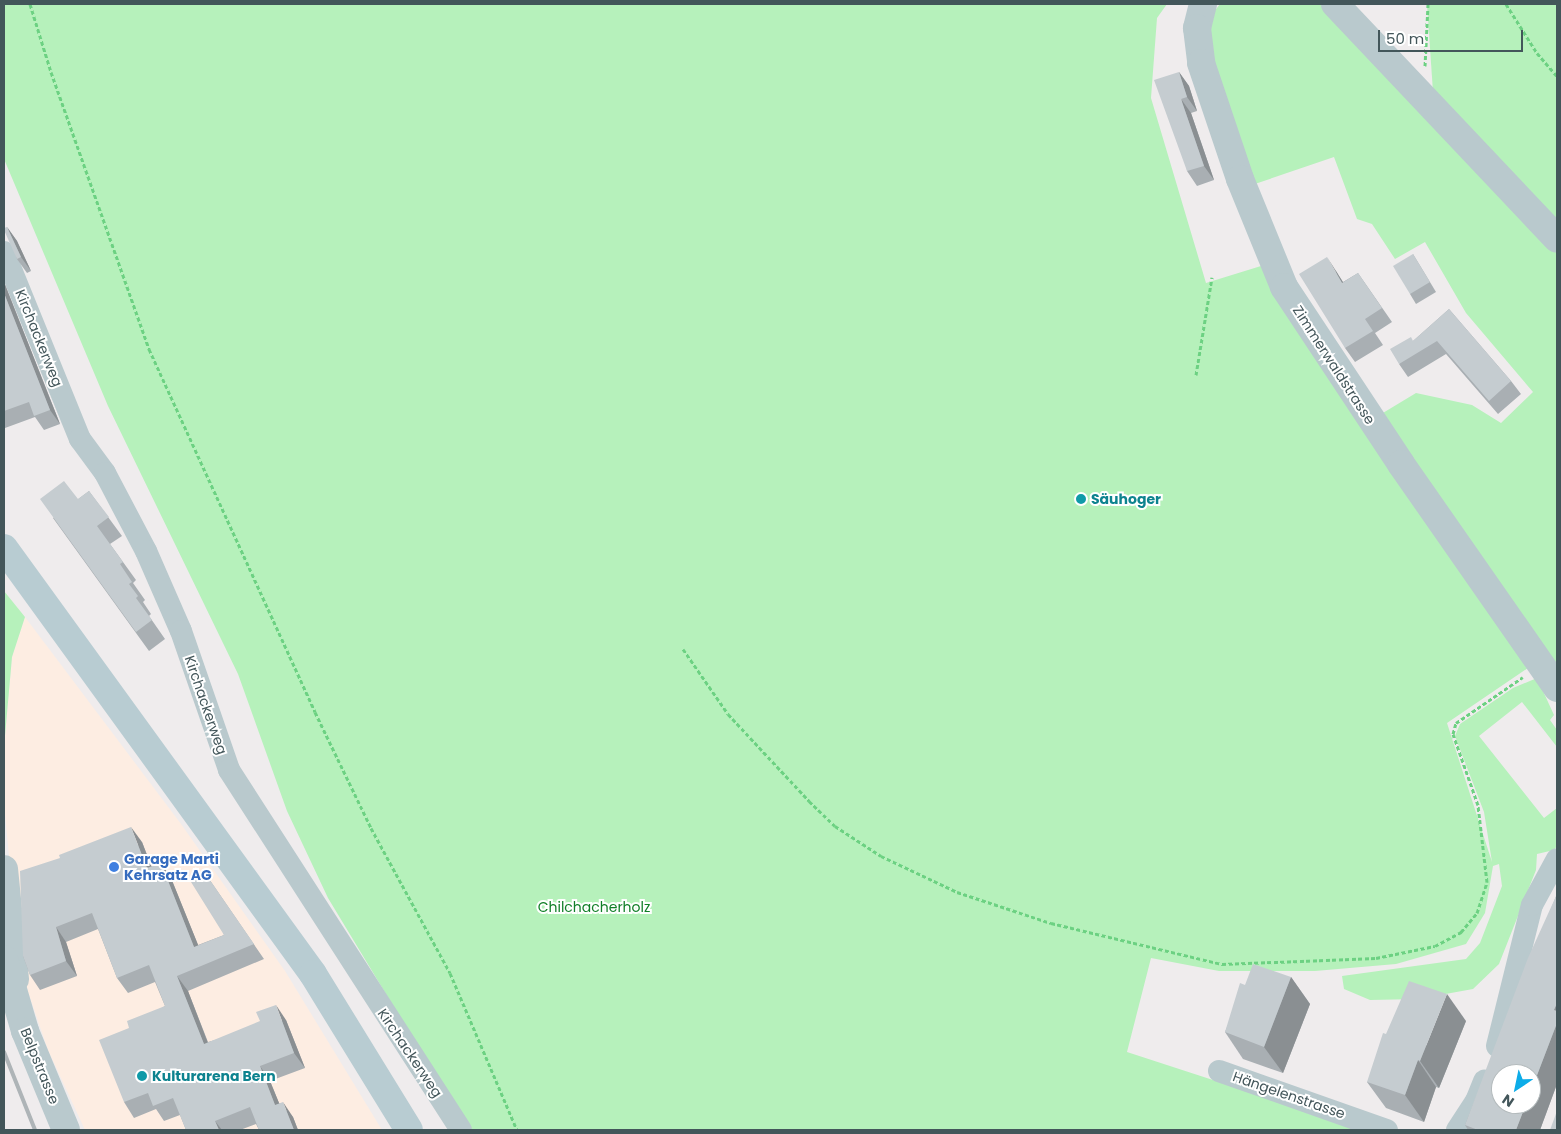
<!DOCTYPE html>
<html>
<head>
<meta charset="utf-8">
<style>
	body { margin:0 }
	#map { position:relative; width:1561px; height:1134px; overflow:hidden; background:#efeced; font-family:Poppins,sans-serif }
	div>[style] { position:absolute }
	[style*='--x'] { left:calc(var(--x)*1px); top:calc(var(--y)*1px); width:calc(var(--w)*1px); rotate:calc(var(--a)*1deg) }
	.commercial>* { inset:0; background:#fdede2 }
	.green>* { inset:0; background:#b6f1bb }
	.path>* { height:3px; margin-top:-1.5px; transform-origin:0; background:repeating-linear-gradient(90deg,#6cd182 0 4px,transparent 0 6.5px) }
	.minor>* { height:22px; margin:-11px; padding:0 11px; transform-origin:11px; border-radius:11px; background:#b9c9cd }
	.tertiary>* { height:28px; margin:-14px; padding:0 14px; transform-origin:14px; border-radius:14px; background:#b9c9cd }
	.secondary>* { height:28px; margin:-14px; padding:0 14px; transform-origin:14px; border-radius:14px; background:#b8ccd2 }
	.rail>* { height:4px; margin:-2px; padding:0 2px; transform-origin:2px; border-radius:2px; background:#aeb4b7 }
	.wall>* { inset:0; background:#a9afb3 }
	.shaded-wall>* { inset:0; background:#8a8f92 }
	.building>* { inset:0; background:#c5ccd0 }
	.dots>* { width:14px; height:14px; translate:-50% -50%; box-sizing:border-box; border:2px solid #fff; border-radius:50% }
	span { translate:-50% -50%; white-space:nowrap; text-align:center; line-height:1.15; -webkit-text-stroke:4px #fff; paint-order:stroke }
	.street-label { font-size:14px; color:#43565a }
	.culture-label { font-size:14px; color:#0d838f; font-weight:700 }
	.left { translate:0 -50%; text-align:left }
	.shop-label { font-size:14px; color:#366cbe; font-weight:700 }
	.park-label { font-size:14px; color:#107f27 }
	.frame { position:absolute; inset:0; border:5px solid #43565a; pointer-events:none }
	.north { position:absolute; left:1491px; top:1064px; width:50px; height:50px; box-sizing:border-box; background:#fff; border:1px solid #b4bbbd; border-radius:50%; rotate:214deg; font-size:14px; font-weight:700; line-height:20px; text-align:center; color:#43565a }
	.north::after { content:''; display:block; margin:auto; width:18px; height:22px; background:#0dace8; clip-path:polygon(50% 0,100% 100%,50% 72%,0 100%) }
	.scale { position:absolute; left:1378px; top:30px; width:145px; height:22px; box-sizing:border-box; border:2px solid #43565a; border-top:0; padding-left:6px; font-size:15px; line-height:18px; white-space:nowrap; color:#43565a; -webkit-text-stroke:4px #fff; paint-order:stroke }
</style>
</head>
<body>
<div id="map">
	<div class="commercial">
		<i style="clip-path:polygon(25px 617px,181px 824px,285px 971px,382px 1130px,85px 1130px,48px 1050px,28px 992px,16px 929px,4px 804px,4px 747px,12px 657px)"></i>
	</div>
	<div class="green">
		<i style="clip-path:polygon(4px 4px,1167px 4px,1157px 18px,1151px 98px,1206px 283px,1261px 266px,1363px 425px,1416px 393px,1472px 405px,1501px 423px,1533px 392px,1466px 313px,1425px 242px,1395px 259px,1372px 224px,1357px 219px,1334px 157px,1252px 185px,1214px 73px,1209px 38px,1213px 13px,1220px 4px,1320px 4px,1557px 252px,1557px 663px,1547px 655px,1447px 723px,1492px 862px,1484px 812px,1455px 736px,1460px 724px,1513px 688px,1537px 678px,1554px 715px,1550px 720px,1557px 730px,1557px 747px,1522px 702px,1479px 736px,1544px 818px,1557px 808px,1557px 846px,1554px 850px,1537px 854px,1536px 870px,1499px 964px,1473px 989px,1418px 999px,1370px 1000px,1344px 989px,1342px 976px,1466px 959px,1480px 943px,1502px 886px,1499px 864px,1493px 866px,1485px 913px,1466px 944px,1396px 964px,1315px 971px,1219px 971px,1151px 958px,1127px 1052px,1367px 1130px,468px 1130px,328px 898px,287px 811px,238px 674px,108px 406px,4px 159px)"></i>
		<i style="clip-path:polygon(1427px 4px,1557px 4px,1557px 226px,1433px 92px)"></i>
		<i style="clip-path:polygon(4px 591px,25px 617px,12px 657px,4px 747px)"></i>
	</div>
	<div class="path">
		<i style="--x:30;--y:4;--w:71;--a:72.8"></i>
		<i style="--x:51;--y:72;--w:294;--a:70.5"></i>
		<i style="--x:149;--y:349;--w:399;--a:65.4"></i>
		<i style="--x:315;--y:712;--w:129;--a:64.2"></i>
		<i style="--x:371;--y:828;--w:165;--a:61.4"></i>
		<i style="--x:450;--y:973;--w:171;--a:66.9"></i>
		<i style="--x:1506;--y:4;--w:58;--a:57.7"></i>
		<i style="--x:1537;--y:53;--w:30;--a:49"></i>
		<i style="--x:1425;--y:66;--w:62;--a:-87.2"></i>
		<i style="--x:1196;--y:375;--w:99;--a:-80.7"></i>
		<i style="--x:683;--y:649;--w:79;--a:55.3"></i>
		<i style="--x:728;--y:714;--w:119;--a:47"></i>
		<i style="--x:809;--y:801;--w:36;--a:44"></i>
		<i style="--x:835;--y:826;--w:55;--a:33.1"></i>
		<i style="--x:881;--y:856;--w:84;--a:25.3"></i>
		<i style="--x:957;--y:892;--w:99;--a:18.3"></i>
		<i style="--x:1051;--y:923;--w:176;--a:13.5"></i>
		<i style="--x:1222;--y:964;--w:154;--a:-2.2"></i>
		<i style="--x:1376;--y:958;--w:60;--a:-11.5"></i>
		<i style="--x:1435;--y:946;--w:30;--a:-28"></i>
		<i style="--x:1461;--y:932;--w:25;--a:-50"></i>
		<i style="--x:1477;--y:913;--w:33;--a:-72"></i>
		<i style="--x:1487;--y:882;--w:78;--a:-96.7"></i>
		<i style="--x:1478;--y:805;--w:75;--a:-109.4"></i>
		<i style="--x:1453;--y:734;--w:11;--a:-75"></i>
		<i style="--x:1456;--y:723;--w:81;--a:-34.5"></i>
	</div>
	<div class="minor">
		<i style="--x:4;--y:252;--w:202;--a:67.9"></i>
		<i style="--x:80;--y:439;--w:42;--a:53.7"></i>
		<i style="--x:105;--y:473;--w:88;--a:62.3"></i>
		<i style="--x:146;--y:551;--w:87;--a:66.4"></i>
		<i style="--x:181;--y:631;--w:147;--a:70.9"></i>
		<i style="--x:229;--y:770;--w:428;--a:57.2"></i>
		<i style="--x:1497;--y:1046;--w:145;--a:-76.1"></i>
		<i style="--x:1532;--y:905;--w:52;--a:-61.5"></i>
		<i style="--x:1219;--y:1071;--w:178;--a:19.4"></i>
		<i style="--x:1457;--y:1130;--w:35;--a:-57"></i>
		<i style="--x:1476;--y:1101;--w:22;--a:-68"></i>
	</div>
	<div class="tertiary">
		<i style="--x:1203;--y:4;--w:25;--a:104"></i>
		<i style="--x:1197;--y:28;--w:35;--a:83"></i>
		<i style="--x:1201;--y:63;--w:122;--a:71.4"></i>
		<i style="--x:1240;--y:179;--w:117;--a:67.8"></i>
		<i style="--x:1284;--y:287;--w:212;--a:56.5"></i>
		<i style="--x:1401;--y:464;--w:273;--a:55.1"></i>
		<i style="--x:1335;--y:4;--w:323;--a:46.6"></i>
		<i style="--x:4;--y:869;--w:111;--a:84.3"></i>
		<i style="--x:4;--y:959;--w:75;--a:73.7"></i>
		<i style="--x:25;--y:1031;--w:107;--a:67.5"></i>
	</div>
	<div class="secondary">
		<i style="--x:4;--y:548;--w:526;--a:54.04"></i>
		<i style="--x:313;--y:974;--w:183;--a:58.4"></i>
	</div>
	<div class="rail">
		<i style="--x:4;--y:1052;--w:84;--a:68.3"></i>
	</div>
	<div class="wall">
		<i style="clip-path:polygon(1179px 72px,1189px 86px,1197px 111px,1191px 113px,1214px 180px,1197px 186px,1187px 171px)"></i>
		<i style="clip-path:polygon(7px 227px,17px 241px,31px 271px,27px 273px,17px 259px)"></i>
		<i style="clip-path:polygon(1413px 254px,1436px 292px,1416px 304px,1410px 294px)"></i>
		<i style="clip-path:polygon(1336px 271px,1343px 282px,1358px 273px,1392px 322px,1375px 333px,1383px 345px,1355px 362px,1345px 348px)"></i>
		<i style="clip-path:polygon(4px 282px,60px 424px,44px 430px,35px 417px,5px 428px,4px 427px)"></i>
		<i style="clip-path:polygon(1449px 309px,1511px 381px,1521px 394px,1498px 414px,1446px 354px,1408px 377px,1399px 364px,1413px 341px)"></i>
		<i style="clip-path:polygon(89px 491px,122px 536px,110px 544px,136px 580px,133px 583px,145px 600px,143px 602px,151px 614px,149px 616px,165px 639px,149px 651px,53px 518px)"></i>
		<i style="clip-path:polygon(142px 842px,151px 866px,171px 878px,198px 945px,224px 935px,205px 873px,264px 959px,188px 991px,208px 1042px,286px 1020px,305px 1068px,270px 1081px,279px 1103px,293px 1117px,298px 1130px,259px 1130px,256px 1124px,240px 1130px,186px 1130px,180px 1115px,164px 1121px,156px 1109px,134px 1118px,124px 1102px,129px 1028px,165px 1006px,155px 982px,128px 993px,117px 978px,98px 929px,66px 942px,77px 976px,40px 990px,30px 975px,23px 956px)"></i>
		<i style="clip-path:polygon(1557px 894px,1557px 1084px,1540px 1130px,1468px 1130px,1465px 1125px)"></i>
		<i style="clip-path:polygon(1291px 977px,1310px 1004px,1283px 1073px,1243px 1059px,1225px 1032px,1245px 985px)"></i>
		<i style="clip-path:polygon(1466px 1021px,1439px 1088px,1436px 1087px,1424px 1122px,1386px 1108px,1367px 1082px)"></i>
	</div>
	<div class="shaded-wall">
		<i style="clip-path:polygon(1179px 72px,1189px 86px,1197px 111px,1187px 97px)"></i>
		<i style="clip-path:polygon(1181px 99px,1191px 113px,1214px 180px,1204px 166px)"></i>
		<i style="clip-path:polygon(7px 227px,17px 241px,31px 271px,21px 257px)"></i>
		<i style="clip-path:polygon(1327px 257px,1336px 271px,1352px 297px,1342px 283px)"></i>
		<i style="clip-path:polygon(4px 282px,60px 424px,50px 410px,4px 293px)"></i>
		<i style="clip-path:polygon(131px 827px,142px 842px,158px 883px,147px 868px)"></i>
		<i style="clip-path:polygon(161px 863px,171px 878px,205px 962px,194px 947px)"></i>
		<i style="clip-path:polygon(56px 927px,66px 942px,77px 976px,66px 961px)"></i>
		<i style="clip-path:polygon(177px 976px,188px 991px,214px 1059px,204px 1044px)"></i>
		<i style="clip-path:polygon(1291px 977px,1310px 1004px,1283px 1073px,1264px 1047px)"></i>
		<i style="clip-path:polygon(1447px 994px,1466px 1021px,1439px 1088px,1420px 1061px)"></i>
		<i style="clip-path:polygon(1557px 1003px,1557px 1014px,1554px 1010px)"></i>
		<i style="clip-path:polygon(276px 1005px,286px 1020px,305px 1068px,294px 1053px)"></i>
		<i style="clip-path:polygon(1557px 1023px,1557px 1084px,1540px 1130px,1516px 1130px,1526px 1104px,1531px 1104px,1531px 1091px)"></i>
		<i style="clip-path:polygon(1418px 1060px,1436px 1087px,1424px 1122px,1405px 1095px)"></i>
		<i style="clip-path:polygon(260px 1066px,270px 1081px,286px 1120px,275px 1105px)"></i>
		<i style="clip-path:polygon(283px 1102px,293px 1117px,298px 1130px,294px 1130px)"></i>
		<i style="clip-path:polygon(215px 1121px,222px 1130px,219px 1130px)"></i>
	</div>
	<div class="building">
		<i style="clip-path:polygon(1179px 72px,1187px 97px,1181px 99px,1204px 166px,1187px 171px,1154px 80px)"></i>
		<i style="clip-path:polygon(7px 227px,21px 257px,17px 259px,4px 230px,4px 228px)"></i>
		<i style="clip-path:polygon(1413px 254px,1430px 282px,1410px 294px,1393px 266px)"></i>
		<i style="clip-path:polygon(1327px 257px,1342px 283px,1358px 273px,1382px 308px,1365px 319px,1373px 331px,1345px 348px,1299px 274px)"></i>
		<i style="clip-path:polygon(4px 293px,50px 410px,34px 416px,29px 402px,4px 411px)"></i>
		<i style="clip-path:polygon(1449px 309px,1511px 381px,1489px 401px,1437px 341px,1399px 364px,1390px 349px,1411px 337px,1413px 341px)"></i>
		<i style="clip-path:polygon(64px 481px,78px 499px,89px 491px,109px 517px,97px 526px,123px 562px,120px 564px,132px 582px,129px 584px,138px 596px,136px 598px,152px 620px,136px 632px,40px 499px)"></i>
		<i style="clip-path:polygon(131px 827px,147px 868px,161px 863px,194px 947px,224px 935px,191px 882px,205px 873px,254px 944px,177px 976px,204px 1044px,260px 1021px,256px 1012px,276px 1005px,294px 1053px,260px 1066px,275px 1105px,283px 1102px,294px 1130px,259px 1130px,250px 1107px,215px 1121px,219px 1130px,186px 1130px,173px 1098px,153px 1106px,148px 1093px,124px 1102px,99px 1040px,129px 1028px,127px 1021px,165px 1006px,149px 965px,117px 978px,92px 913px,56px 927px,66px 961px,30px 975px,23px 956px,20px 871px,60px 858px,59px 855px)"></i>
		<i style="clip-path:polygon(1557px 894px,1557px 1003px,1554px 1010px,1557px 1011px,1557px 1023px,1531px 1091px,1531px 1074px,1501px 1074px,1501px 1104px,1526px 1104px,1516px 1130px,1478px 1130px,1465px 1125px,1528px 958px)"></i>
		<i style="clip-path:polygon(1253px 964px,1291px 977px,1264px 1047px,1225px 1032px,1240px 983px,1245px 985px)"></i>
		<i style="clip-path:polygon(1409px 981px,1447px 994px,1420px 1061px,1418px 1060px,1405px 1095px,1367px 1082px,1383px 1033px,1386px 1034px)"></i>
		<i style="clip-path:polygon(1557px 1111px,1557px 1130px,1550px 1130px)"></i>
	</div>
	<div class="dots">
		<i style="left:1081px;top:499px;background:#0f9aa8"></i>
		<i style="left:114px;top:867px;background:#3f7fe0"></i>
		<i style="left:142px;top:1076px;background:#0f9aa8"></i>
	</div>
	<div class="street-label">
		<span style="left:39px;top:338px;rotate:68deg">Kirchackerweg</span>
		<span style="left:1334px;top:365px;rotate:57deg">Zimmerwaldstrasse</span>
		<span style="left:206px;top:705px;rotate:71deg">Kirchackerweg</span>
		<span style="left:410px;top:1053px;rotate:56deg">Kirchackerweg</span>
		<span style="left:40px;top:1066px;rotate:68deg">Belpstrasse</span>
		<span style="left:1289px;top:1095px;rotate:19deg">Hängelenstrasse</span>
	</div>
	<div class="culture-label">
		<span class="left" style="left:1091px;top:499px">Säuhoger</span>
		<span class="left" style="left:152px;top:1076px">Kulturarena Bern</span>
	</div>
	<div class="shop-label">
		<span class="left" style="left:124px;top:867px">Garage Marti<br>Kehrsatz AG</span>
	</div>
	<div class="park-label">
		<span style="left:594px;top:907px">Chilchacherholz</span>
	</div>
	<div class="frame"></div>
	<div class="north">N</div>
	<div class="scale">50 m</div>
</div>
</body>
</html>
